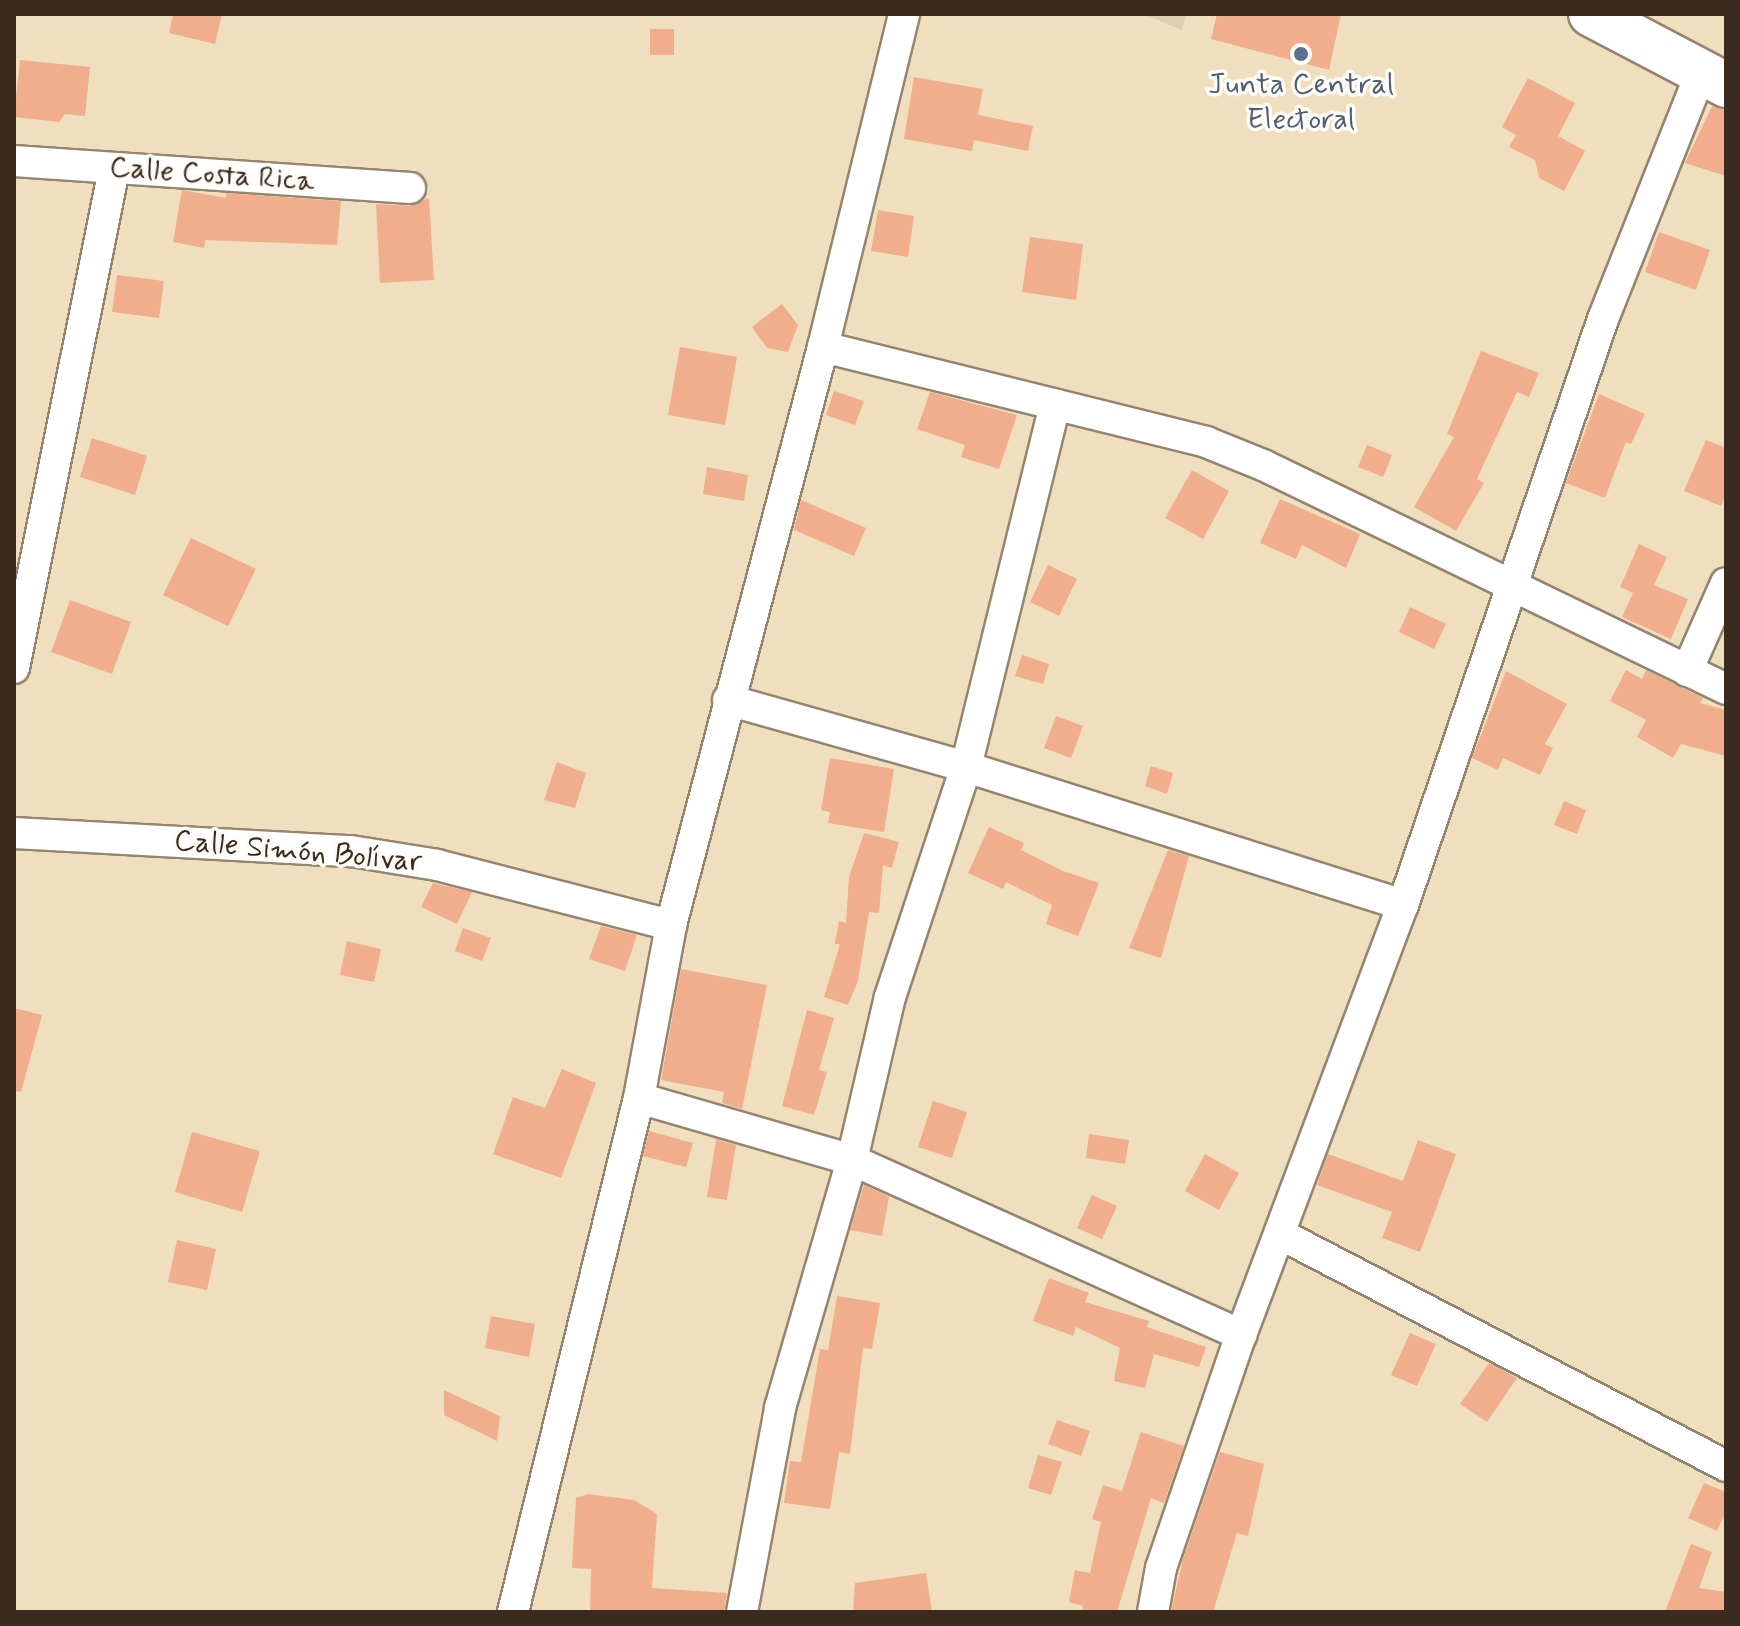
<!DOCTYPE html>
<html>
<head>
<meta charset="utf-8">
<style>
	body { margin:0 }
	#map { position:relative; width:1740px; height:1626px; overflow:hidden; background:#efdfbf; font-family:Mynerve,sans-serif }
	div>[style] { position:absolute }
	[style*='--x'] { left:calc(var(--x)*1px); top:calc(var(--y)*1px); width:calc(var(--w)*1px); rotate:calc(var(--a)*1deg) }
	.built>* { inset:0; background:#ddcfb1 }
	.building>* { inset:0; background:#f0ae8c }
	.roads { filter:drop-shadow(2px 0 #95846e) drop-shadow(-2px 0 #95846e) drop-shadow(0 2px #95846e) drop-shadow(0 -2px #95846e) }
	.street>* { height:30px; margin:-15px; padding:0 15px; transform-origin:15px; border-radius:15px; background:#fff }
	.primary>* { height:44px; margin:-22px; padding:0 22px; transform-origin:22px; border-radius:22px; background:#fff }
	.dots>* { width:22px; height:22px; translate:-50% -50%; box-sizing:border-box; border:4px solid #fdfcf7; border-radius:50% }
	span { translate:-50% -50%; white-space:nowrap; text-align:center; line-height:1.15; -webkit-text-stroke:7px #fdfcf7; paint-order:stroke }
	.service-label { font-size:30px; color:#4e5e75 }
	.street-label { font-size:30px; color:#3b2a1e }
	.frame { position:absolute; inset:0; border:16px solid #3b2a1e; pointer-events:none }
</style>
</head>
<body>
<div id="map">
	<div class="built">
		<i style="clip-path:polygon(1143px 14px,1186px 14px,1182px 30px)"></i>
	</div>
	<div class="building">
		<i style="clip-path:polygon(173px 14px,222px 14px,215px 44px,169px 33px)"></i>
		<i style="clip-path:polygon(1217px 14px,1341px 14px,1329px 70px,1211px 39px)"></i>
		<i style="clip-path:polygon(650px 29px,674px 29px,674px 55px,650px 55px)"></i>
		<i style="clip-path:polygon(20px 60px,90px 67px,85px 116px,65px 114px,59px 122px,14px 117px)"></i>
		<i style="clip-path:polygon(914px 77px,983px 89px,978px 115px,1033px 126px,1028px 151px,974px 140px,972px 151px,904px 139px)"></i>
		<i style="clip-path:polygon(1528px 78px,1575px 103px,1558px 136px,1585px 151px,1564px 191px,1539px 178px,1535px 160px,1509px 147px,1516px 135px,1502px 127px)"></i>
		<i style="clip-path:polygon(1712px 106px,1726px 110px,1726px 176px,1685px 163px)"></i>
		<i style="clip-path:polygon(182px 190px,226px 198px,226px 193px,341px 201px,337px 245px,205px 240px,204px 248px,173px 242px)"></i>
		<i style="clip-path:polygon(429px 198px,434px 280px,380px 283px,376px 204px,410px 206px)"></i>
		<i style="clip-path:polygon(878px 210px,914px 216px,908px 257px,871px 251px)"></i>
		<i style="clip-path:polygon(1659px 232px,1710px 250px,1696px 290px,1645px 272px)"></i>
		<i style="clip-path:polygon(1030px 237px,1083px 244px,1076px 300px,1022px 292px)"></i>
		<i style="clip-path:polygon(117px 275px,164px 281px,159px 318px,112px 312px)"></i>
		<i style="clip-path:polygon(782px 304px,798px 325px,788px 352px,767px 348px,752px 327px)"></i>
		<i style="clip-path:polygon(680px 347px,737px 357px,725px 425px,668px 415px)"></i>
		<i style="clip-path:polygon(1481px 351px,1539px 373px,1529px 397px,1517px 392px,1477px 479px,1484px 483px,1456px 531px,1414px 507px,1454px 437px,1447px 434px)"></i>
		<i style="clip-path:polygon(834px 391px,864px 401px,855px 425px,826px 415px)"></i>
		<i style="clip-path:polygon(930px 392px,1017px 415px,999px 469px,961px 457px,965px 445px,917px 429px)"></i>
		<i style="clip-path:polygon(1599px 394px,1645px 414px,1631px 444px,1626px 442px,1605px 498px,1566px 483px)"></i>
		<i style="clip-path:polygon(92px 438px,147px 456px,135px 495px,80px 477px)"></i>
		<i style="clip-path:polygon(1706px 440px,1726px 448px,1726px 493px,1721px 506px,1684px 491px)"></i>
		<i style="clip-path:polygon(1367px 445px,1392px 455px,1383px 477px,1358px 467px)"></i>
		<i style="clip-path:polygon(707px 467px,748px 475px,744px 501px,703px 494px)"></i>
		<i style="clip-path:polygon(1192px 470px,1229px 491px,1203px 539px,1165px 518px)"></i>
		<i style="clip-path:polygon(1280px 499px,1360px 534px,1346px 568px,1302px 545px,1296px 559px,1260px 543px)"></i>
		<i style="clip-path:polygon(801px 500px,866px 528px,854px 556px,794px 530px)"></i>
		<i style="clip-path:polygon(191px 538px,256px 569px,228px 626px,163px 595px)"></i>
		<i style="clip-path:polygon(1639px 544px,1667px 557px,1654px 585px,1688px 599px,1671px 639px,1622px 617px,1633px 593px,1620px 587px)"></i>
		<i style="clip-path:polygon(1048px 565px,1077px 579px,1059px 616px,1030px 602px)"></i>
		<i style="clip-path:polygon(70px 600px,131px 622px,112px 674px,51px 652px)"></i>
		<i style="clip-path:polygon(1410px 607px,1446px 624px,1434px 649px,1399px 632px)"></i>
		<i style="clip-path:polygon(1022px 655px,1049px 664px,1043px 684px,1015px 676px)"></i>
		<i style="clip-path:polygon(1626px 670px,1642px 679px,1646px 670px,1703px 698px,1700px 703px,1726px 710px,1726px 756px,1681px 744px,1673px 758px,1637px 737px,1646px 720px,1610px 701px)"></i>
		<i style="clip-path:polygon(1506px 671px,1567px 704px,1545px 744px,1553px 748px,1540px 775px,1503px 758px,1498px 770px,1472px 758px)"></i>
		<i style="clip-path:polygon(1056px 716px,1083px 726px,1071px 758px,1044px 748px)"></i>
		<i style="clip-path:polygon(830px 758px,894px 769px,884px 832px,828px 823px,830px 812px,821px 810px)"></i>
		<i style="clip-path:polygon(557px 762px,586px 773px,575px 808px,544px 800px)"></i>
		<i style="clip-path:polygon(1151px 766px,1173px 773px,1167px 794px,1145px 786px)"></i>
		<i style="clip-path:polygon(1564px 801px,1586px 810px,1577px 834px,1554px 825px)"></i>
		<i style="clip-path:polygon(989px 827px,1024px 843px,1021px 850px,1063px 871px,1099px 883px,1078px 936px,1046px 924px,1052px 905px,1006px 882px,1003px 889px,968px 873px)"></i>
		<i style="clip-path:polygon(864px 833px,899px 842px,892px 868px,883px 865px,879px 913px,869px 912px,858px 981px,848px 1005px,824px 997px,840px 944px,835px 944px,839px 921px,846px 923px,849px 877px)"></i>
		<i style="clip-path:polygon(1168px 850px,1189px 856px,1161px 958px,1129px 948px)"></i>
		<i style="clip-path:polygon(433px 883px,472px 892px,457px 924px,421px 907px)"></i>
		<i style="clip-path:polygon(601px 926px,637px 935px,625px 971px,589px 959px)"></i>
		<i style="clip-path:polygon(463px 928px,491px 938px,482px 961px,455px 951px)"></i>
		<i style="clip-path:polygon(347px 941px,381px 949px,374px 982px,340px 975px)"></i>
		<i style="clip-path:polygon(681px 969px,767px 985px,742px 1109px,722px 1103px,724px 1092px,661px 1080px)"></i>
		<i style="clip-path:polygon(14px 1008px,42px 1015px,21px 1092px,14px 1091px)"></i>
		<i style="clip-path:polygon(807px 1010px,834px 1018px,819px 1070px,827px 1072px,814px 1115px,782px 1106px)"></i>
		<i style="clip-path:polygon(562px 1069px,596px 1083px,561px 1178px,493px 1154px,513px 1097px,545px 1108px)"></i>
		<i style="clip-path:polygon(933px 1101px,967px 1112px,952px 1158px,918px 1147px)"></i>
		<i style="clip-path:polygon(649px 1131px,693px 1143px,686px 1167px,643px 1156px)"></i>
		<i style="clip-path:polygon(192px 1132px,260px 1151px,242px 1212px,175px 1192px)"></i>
		<i style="clip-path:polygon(1089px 1134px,1129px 1140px,1125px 1164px,1086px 1158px)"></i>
		<i style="clip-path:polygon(716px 1139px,736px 1145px,727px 1200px,707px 1197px)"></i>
		<i style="clip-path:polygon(1418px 1140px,1456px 1154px,1420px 1252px,1382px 1238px,1392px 1212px,1317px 1185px,1328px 1154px,1403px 1181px)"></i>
		<i style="clip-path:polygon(1205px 1154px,1239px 1173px,1219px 1210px,1185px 1191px)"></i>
		<i style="clip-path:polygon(864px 1185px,889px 1197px,882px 1236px,850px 1230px)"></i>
		<i style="clip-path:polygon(1092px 1195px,1117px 1206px,1102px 1239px,1077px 1228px)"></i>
		<i style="clip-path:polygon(177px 1240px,216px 1249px,207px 1290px,168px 1282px)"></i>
		<i style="clip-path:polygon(1049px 1278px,1089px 1293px,1085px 1302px,1149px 1321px,1147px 1327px,1206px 1347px,1199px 1367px,1154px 1354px,1145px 1388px,1114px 1381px,1120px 1348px,1076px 1327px,1073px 1336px,1033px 1321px)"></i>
		<i style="clip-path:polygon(837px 1296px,880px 1303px,872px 1349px,863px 1348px,850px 1454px,839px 1452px,830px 1509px,784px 1503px,790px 1461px,801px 1462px,820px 1349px,828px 1350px)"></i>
		<i style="clip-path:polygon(491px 1316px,535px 1324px,529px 1357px,485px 1348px)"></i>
		<i style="clip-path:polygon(1410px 1333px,1436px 1344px,1417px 1386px,1391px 1375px)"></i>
		<i style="clip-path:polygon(1489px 1363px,1517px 1378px,1487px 1422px,1460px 1404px)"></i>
		<i style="clip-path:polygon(444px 1390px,500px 1416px,497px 1441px,444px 1415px)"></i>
		<i style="clip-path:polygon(1057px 1420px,1090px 1431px,1081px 1456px,1048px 1444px)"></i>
		<i style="clip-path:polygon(1141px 1432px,1184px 1446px,1164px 1503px,1151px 1498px,1117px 1612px,1082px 1612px,1083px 1606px,1069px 1602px,1075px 1570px,1090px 1573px,1101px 1522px,1092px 1519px,1103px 1485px,1122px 1491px)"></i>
		<i style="clip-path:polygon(1220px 1452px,1264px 1464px,1248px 1536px,1237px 1533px,1213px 1612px,1171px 1612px,1183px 1559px)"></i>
		<i style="clip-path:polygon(1038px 1455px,1062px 1462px,1051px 1495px,1028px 1488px)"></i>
		<i style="clip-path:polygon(1704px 1483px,1726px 1492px,1726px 1511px,1717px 1531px,1688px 1518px)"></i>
		<i style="clip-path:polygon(588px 1494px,634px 1500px,657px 1514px,652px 1588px,727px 1593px,724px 1612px,590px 1612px,591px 1569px,572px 1568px,576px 1498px)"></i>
		<i style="clip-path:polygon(1691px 1544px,1712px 1552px,1699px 1588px,1726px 1592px,1726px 1612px,1665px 1612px)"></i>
		<i style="clip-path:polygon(926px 1573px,932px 1612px,853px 1612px,855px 1583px)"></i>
	</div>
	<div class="roads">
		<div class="street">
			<i style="--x:14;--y:161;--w:397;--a:3.9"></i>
			<i style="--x:823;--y:347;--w:395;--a:13.9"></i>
			<i style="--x:1206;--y:442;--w:61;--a:22"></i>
			<i style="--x:1263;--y:465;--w:514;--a:25.82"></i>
			<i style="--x:14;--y:668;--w:509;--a:-78.67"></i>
			<i style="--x:1687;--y:671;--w:96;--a:-66.1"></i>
			<i style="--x:728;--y:700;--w:247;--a:15.7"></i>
			<i style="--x:966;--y:767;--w:458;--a:17.5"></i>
			<i style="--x:14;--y:833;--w:337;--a:3.1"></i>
			<i style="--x:351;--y:851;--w:87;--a:9.2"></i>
			<i style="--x:437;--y:865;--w:242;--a:14.4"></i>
			<i style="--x:639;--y:1098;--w:222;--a:16.2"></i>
			<i style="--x:852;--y:1160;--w:427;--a:24.2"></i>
			<i style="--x:1280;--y:1234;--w:503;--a:27.48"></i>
			<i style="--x:513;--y:1612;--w:529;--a:-76.23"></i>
			<i style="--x:639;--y:1098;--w:176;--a:-79.5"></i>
			<i style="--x:671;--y:925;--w:598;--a:-75.27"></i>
			<i style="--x:823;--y:347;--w:343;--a:-76.3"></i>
			<i style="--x:742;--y:1612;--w:208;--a:-79.4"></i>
			<i style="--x:780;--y:1408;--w:258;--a:-73.8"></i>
			<i style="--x:852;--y:1160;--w:167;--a:-76.9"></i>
			<i style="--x:890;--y:997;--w:242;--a:-71.7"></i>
			<i style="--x:966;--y:767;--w:373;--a:-76.2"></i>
			<i style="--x:1153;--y:1612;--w:45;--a:-79.7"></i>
			<i style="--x:1161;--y:1568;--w:246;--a:-71.1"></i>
			<i style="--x:1241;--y:1335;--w:460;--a:-69.4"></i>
			<i style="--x:1403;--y:905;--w:619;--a:-71.16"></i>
			<i style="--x:1603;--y:319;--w:265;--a:-68.3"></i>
		</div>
		<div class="primary">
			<i style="--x:1591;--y:14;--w:153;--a:27.7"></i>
		</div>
	</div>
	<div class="dots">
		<i style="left:1301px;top:54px;background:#5c6f8a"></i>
	</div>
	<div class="service-label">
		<span style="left:1301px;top:102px">Junta Central<br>Electoral</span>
	</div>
	<div class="street-label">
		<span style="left:212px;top:175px;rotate:4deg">Calle Costa Rica</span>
		<span style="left:298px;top:852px;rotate:5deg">Calle Simón Bolívar</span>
	</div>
	<div class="frame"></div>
</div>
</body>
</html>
